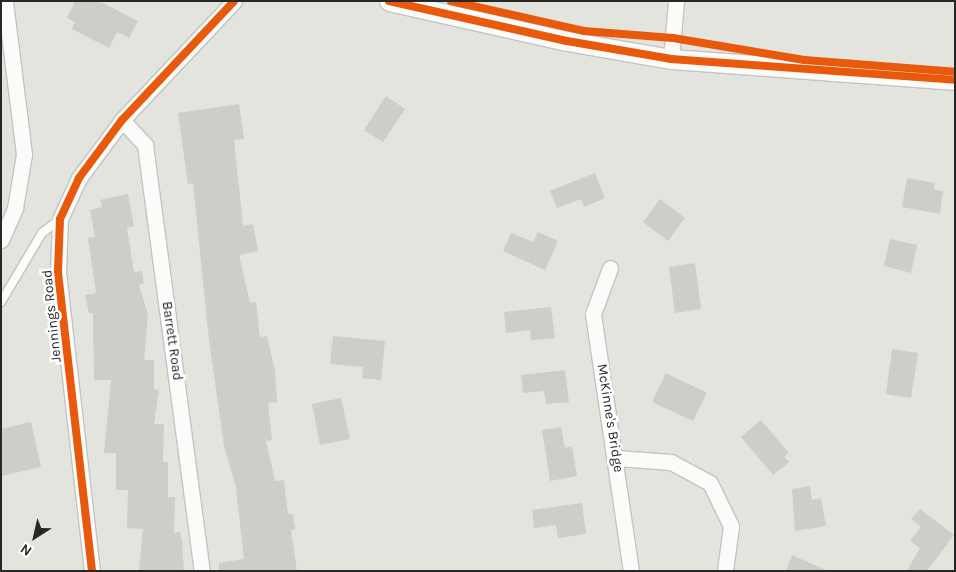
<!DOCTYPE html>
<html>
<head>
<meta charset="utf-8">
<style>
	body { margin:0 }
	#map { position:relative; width:956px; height:572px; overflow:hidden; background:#e4e4de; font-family:Karla,sans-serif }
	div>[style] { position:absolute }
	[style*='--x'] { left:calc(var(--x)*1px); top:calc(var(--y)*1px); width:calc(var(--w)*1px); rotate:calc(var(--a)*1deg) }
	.building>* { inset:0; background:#cdcdc9 }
	.roads { filter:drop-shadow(1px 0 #c3c3c3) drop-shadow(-1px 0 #c3c3c3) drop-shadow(0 1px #c3c3c3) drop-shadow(0 -1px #c3c3c3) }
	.service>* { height:8px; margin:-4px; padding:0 4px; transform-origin:4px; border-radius:4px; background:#fbfbfa }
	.minor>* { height:15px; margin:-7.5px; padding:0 7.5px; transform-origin:7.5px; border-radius:7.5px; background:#fbfbfa }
	.tertiary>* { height:19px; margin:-9.5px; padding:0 9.5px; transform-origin:9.5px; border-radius:9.5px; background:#fbfbfa }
	.cycleway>* { height:8px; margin:-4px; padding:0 4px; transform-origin:4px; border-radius:4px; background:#e8590c }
	span { translate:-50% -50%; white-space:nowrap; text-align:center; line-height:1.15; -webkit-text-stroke:5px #fff; paint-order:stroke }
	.street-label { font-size:14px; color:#272727 }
	.frame { position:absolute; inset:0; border:2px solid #272727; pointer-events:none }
	.north { position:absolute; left:10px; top:512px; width:50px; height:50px; -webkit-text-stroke:4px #fff; paint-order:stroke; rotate:215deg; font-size:14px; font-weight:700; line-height:20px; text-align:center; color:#272727 }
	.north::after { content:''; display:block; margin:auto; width:18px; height:22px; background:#272727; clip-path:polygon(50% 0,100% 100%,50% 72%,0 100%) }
</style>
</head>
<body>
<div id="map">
	<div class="building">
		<i style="clip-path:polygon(75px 1px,99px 1px,138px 21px,129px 38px,117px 32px,109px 48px,72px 29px,75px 22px,67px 18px)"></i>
		<i style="clip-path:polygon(386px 96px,405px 109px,383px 142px,364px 130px)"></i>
		<i style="clip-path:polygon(239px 104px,244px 139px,234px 140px,243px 226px,253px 224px,258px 251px,239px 255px,250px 303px,256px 302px,260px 337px,267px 336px,275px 371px,277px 402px,268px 403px,272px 440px,266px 441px,275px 481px,284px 480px,288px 514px,293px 514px,295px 529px,291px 530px,297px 571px,219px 571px,219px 563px,244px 559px,236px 487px,224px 446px,209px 340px,193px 183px,188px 184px,178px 113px)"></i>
		<i style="clip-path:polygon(595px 173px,605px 198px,584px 207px,581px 199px,557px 208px,550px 191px)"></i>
		<i style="clip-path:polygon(907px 178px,935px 183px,934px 190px,943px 191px,940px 214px,902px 207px)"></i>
		<i style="clip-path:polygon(128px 194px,134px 226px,127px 228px,134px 272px,142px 271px,144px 283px,139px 285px,148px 315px,144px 360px,154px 360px,154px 389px,159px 390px,154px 424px,164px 424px,163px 462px,168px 462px,168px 497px,175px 497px,174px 533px,180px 532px,182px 541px,184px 571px,139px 571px,143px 529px,127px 528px,128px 490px,116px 490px,116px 453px,104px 453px,111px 380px,94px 380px,93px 313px,89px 313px,85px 295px,96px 293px,88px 238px,95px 237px,90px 210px,102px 207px,100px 200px)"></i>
		<i style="clip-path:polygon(660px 199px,685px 218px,668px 241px,643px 222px)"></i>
		<i style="clip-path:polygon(538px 232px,558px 241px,545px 270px,503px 251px,511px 233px,533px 242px)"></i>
		<i style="clip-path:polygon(890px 239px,917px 245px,911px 273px,884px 266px)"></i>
		<i style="clip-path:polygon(695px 263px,701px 309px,675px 313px,669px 267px)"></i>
		<i style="clip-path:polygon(551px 307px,555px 338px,531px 340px,530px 330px,506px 333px,504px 312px)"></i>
		<i style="clip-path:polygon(333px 336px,385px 341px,381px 380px,362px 378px,363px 367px,330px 364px)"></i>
		<i style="clip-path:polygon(892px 349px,918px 353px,911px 398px,886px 394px)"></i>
		<i style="clip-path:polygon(565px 370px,569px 402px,546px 404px,544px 391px,523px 393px,521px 375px)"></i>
		<i style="clip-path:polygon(666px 373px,707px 393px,693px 421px,652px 402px)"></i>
		<i style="clip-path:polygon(341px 398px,350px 439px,320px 445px,312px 404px)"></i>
		<i style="clip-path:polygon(761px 420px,789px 453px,784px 457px,789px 462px,773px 475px,741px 437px)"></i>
		<i style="clip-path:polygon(31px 422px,41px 467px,1px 476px,1px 429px)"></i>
		<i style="clip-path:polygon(561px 427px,565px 448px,572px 446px,577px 476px,550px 481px,542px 430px)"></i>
		<i style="clip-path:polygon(810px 486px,812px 500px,821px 498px,826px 526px,795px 531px,792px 489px)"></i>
		<i style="clip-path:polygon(582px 503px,586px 534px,558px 538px,556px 525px,534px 528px,532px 510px)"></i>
		<i style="clip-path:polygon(920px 509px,954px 535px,927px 571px,907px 571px,920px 548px,910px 541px,921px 527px,911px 519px)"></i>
		<i style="clip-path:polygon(792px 555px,828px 571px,786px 571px)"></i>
	</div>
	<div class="roads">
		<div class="service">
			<i style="--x:1;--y:302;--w:80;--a:-59.3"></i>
			<i style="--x:42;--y:233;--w:23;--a:-38"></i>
		</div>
		<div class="minor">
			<i style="--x:671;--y:59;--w:58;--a:-85.1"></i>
			<i style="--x:122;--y:120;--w:34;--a:47"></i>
			<i style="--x:145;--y:145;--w:430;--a:82.4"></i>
			<i style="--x:1;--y:240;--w:35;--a:-66"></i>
			<i style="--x:15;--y:208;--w:55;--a:-80.5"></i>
			<i style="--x:24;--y:154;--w:154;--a:-97.1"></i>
			<i style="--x:610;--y:268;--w:49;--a:110.3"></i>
			<i style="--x:593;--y:314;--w:260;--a:81.6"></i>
			<i style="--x:617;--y:458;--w:54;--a:4.2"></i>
			<i style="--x:671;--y:462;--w:44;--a:28.3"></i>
			<i style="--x:710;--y:483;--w:48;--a:64"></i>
			<i style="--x:731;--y:526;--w:45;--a:97.6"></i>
			<i style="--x:92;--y:571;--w:302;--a:-96.5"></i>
			<i style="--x:58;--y:271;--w:52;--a:-87.8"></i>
			<i style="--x:60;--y:219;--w:45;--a:-65.1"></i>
			<i style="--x:79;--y:178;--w:72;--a:-53.4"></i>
			<i style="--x:122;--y:120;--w:163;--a:-46.7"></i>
		</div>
		<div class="tertiary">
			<i style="--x:389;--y:1;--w:182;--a:12.7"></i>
			<i style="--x:567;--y:41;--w:106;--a:9.8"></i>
			<i style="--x:671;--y:59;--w:285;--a:4.2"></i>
		</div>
	</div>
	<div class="cycleway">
		<i style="--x:389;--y:1;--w:182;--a:12.7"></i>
		<i style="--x:567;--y:41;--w:106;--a:9.8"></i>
		<i style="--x:671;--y:59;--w:285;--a:4.2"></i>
		<i style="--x:451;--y:1;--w:136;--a:12.7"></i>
		<i style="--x:584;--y:31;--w:89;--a:4.5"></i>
		<i style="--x:673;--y:38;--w:133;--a:9.5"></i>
		<i style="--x:804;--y:60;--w:151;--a:4.5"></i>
		<i style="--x:92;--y:571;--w:302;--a:-96.5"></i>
		<i style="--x:58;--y:271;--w:52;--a:-87.8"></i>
		<i style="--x:60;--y:219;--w:45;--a:-65.1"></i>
		<i style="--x:79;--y:178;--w:72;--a:-53.4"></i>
		<i style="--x:122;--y:120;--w:163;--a:-46.7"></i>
	</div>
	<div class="street-label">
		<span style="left:52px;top:316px;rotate:-96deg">Jennings Road</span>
		<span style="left:172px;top:341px;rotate:82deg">Barrett Road</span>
		<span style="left:610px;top:418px;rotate:81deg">McKinne's Bridge</span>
	</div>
	<div class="frame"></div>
	<div class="north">N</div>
</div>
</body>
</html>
